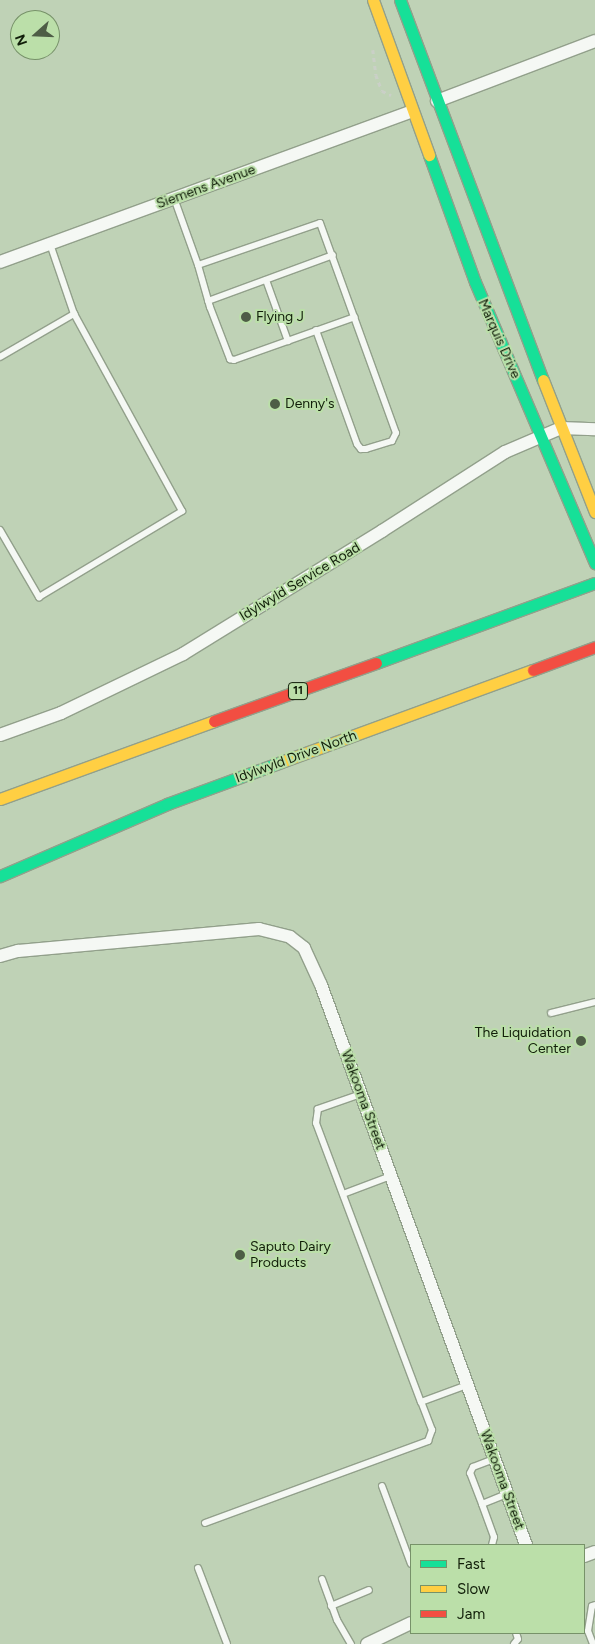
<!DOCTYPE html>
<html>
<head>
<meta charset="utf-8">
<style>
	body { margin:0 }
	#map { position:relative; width:595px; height:1644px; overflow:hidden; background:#bfd2b6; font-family:Figtree,sans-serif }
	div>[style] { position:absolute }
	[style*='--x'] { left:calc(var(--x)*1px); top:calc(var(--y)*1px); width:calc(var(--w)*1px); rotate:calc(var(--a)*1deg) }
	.path>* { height:2.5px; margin-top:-1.25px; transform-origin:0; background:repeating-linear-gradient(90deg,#cad0c7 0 4px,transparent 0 8px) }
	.roads { filter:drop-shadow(1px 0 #92a08b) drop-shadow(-1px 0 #92a08b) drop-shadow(0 1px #92a08b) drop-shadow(0 -1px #92a08b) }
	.lane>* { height:6px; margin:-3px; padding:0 3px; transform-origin:3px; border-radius:3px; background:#f5f8f4 }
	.street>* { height:12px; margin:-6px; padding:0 6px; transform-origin:6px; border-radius:6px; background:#f5f8f4 }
	.fast>* { height:11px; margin:-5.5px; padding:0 5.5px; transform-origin:5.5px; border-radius:5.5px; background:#16e098 }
	.slow>* { height:11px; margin:-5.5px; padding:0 5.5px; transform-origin:5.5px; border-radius:5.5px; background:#ffcf43 }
	.jam>* { height:11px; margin:-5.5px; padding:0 5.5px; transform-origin:5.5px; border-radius:5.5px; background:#f24e42 }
	.dots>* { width:14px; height:14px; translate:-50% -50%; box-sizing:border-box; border:2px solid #bbdfa9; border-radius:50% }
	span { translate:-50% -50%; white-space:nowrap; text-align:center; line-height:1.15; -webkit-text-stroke:4px #bbdfa9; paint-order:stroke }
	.shield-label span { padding:1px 4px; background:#bbdfa9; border:1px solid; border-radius:4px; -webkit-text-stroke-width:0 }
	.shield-label { font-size:12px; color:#111e09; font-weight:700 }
	.street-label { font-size:14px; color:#111e09 }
	.poi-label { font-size:14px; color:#111e09 }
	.left { translate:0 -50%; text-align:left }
	.right { translate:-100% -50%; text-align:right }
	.legend { position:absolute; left:410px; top:1544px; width:175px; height:90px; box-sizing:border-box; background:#bbdfa9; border:1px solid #779269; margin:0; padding:6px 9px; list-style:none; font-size:15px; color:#111e09 }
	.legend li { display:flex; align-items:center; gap:10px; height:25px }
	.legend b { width:25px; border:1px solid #779269 }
	.north { position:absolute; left:10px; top:10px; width:50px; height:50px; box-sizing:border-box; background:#bbdfa9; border:1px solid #779269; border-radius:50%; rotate:250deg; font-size:14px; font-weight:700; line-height:20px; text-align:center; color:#111e09 }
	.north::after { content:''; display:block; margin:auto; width:18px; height:22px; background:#4e5d46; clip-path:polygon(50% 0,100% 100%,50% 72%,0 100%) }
</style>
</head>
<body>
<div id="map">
	<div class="path">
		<i style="--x:373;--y:50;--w:25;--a:83"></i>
		<i style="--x:376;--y:75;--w:17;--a:69"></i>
		<i style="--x:382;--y:91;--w:10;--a:24"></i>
	</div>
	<div class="roads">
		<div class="lane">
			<i style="--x:174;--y:198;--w:71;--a:70.3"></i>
			<i style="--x:198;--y:265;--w:129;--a:-19"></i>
			<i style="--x:320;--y:223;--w:223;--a:70.1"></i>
			<i style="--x:396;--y:433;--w:9;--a:117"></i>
			<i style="--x:392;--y:441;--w:27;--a:163"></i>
			<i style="--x:366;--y:449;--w:5;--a:180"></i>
			<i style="--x:361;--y:449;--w:6;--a:-129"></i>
			<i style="--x:357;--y:444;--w:121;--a:-109.8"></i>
			<i style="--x:198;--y:265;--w:44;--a:74.1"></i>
			<i style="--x:210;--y:307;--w:56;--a:69"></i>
			<i style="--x:230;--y:359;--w:4;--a:14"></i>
			<i style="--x:234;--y:360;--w:128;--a:-19.6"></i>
			<i style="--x:266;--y:280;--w:65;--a:70.2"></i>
			<i style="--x:208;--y:301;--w:133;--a:-20.2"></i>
			<i style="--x:0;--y:357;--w:86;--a:-30.2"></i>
			<i style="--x:0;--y:530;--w:78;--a:59.8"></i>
			<i style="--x:39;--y:597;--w:167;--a:-31"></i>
			<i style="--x:182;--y:511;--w:225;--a:-118.7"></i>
			<i style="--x:74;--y:314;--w:74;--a:-108.9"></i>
			<i style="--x:551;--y:1013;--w:45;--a:-14"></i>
			<i style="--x:361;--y:1094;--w:46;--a:160.8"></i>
			<i style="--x:318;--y:1109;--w:14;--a:98"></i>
			<i style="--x:316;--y:1123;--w:298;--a:69.4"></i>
			<i style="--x:421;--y:1402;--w:49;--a:-20.3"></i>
			<i style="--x:343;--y:1194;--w:51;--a:-20.6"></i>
			<i style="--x:382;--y:1486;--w:83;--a:69.6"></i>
			<i style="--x:482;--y:1504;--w:33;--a:-111"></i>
			<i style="--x:470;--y:1473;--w:7;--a:-63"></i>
			<i style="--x:473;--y:1467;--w:22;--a:-21"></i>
			<i style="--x:205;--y:1523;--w:238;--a:-20.2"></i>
			<i style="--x:428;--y:1441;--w:12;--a:-70"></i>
			<i style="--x:432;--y:1430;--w:30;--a:-111"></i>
			<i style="--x:492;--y:1545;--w:8;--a:-76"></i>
			<i style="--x:494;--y:1537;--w:35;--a:-110"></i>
			<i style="--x:482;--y:1504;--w:27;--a:-22"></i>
			<i style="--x:198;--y:1568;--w:81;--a:69.1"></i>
			<i style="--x:322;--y:1579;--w:44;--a:69.9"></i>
			<i style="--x:337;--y:1620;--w:28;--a:60"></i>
			<i style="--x:331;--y:1606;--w:41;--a:-22.8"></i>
			<i style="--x:514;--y:1644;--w:6;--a:-51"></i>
			<i style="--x:518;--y:1639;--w:6;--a:-108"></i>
			<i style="--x:593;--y:1644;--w:14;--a:-111"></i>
			<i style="--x:588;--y:1631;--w:25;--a:-81"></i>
			<i style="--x:592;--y:1606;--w:3;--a:-18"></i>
		</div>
		<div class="street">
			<i style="--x:437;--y:101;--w:169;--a:-20.8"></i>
			<i style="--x:0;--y:262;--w:439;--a:-20.1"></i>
			<i style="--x:0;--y:735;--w:65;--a:-19.8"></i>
			<i style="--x:61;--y:713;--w:136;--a:-25.8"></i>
			<i style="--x:183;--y:654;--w:234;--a:-31.7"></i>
			<i style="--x:382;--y:531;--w:146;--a:-32.7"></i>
			<i style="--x:505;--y:452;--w:61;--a:-23.2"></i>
			<i style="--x:561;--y:428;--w:34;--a:2"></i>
			<i style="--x:0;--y:956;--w:19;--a:-16"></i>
			<i style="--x:18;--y:951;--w:242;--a:-5.2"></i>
			<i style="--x:259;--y:929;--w:32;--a:14"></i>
			<i style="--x:290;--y:937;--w:18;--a:38"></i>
			<i style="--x:304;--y:948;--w:41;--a:65.3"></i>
			<i style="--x:321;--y:985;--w:596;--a:69.89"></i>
			<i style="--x:584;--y:1556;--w:12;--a:-20"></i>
			<i style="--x:367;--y:1644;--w:49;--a:-25.5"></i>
		</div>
		<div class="fast">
			<i style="--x:400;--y:0;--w:406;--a:69.4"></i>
			<i style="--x:429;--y:155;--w:135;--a:70.1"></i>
			<i style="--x:475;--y:282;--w:306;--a:66.9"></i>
			<i style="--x:376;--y:663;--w:233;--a:-20.1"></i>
			<i style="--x:0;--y:876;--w:182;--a:-23.3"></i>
			<i style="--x:167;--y:804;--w:121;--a:-20.2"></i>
		</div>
		<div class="slow">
			<i style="--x:373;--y:0;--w:165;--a:70.1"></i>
			<i style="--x:543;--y:380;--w:142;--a:68.5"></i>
			<i style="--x:281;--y:762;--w:268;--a:-20.1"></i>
			<i style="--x:0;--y:799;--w:228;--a:-20"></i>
		</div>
		<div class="jam">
			<i style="--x:533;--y:670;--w:66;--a:-20.4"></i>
			<i style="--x:214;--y:721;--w:172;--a:-19.7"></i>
		</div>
	</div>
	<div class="dots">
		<i style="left:246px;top:317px;background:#4e5d46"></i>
		<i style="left:275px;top:404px;background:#4e5d46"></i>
		<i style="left:581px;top:1041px;background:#4e5d46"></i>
		<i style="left:240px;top:1255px;background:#4e5d46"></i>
	</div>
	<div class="shield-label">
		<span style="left:298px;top:691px">11</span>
	</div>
	<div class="street-label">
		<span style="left:206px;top:187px;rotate:-20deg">Siemens Avenue</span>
		<span style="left:499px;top:339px;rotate:66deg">Marquis Drive</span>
		<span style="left:300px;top:582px;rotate:-31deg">Idylwyld Service Road</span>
		<span style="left:296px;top:757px;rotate:-20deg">Idylwyld Drive North</span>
		<span style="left:363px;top:1100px;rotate:70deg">Wakooma Street</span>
		<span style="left:502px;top:1480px;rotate:70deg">Wakooma Street</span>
	</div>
	<div class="poi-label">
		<span class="left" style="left:256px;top:317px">Flying J</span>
		<span class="left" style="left:285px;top:404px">Denny's</span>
		<span class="right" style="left:571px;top:1041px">The Liquidation<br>Center</span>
		<span class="left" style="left:250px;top:1255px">Saputo Dairy<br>Products</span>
	</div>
	<ul class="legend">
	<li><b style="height:6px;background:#16e098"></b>Fast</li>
	<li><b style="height:6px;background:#ffcf43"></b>Slow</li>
	<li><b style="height:6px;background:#f24e42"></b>Jam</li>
	</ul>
	<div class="north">N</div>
</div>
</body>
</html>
